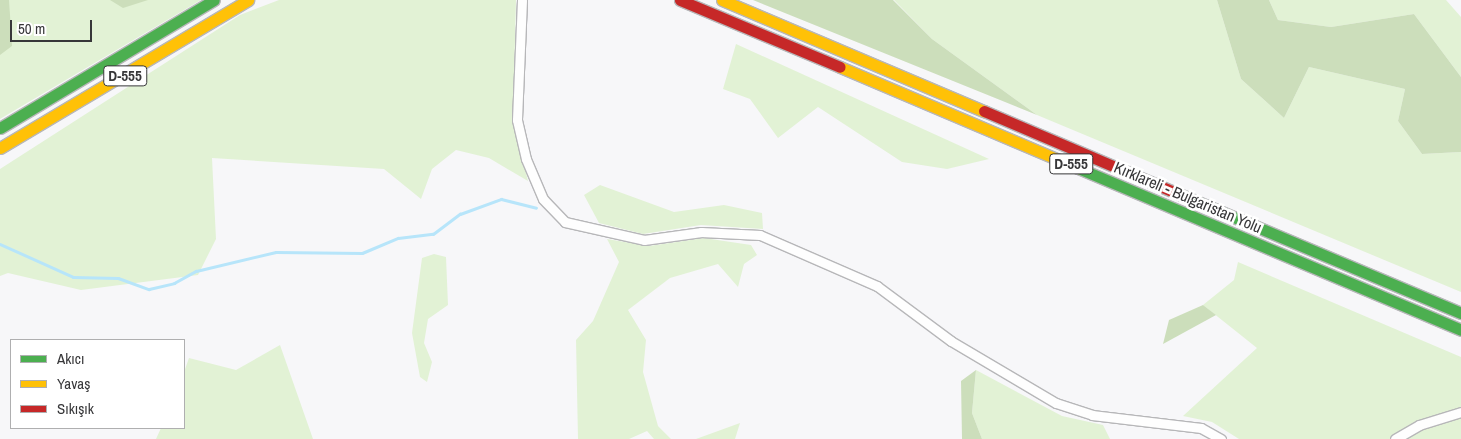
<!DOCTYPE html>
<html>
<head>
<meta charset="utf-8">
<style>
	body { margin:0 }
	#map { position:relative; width:1461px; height:439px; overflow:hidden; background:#f7f7f9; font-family:"Archivo Narrow",sans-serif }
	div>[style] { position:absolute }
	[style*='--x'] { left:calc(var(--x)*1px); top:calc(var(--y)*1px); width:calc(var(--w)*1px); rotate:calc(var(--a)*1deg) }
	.green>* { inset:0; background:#e2f2d5 }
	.forest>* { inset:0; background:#ccdebb }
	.stream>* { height:3px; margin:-1.5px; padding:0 1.5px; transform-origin:1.5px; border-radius:1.5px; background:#b7e5fa }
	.roads { filter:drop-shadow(1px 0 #b7b7b9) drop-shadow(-1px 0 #b7b7b9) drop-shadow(0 1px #b7b7b9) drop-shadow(0 -1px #b7b7b9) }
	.street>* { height:9px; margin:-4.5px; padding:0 4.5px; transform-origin:4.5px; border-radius:4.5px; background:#fefefe }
	.fast>* { height:11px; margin:-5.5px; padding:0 5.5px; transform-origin:5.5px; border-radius:5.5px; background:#4caf50 }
	.slow>* { height:11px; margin:-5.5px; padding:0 5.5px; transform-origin:5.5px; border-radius:5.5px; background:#ffc107 }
	.jam>* { height:11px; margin:-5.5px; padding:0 5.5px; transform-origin:5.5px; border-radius:5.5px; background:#c62828 }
	span { translate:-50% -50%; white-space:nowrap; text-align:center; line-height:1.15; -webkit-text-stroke:5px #fff; paint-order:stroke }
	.shield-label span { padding:1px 4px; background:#fff; border:1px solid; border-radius:4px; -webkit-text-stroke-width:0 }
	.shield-label { font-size:15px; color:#373739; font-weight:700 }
	.street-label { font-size:16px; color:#373739 }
	.legend { position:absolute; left:10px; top:339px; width:175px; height:90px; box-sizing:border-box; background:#fff; border:1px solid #afafb0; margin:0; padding:6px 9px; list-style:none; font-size:15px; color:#373739 }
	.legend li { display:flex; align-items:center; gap:10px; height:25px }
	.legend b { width:25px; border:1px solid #afafb0 }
	.scale { position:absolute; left:10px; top:20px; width:82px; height:22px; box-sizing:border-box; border:2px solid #373739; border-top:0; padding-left:6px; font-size:15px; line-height:18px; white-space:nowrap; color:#373739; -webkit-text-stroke:4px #fff; paint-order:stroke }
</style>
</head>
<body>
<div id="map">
	<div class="green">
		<i style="clip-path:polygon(0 0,201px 0,0 119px)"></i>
		<i style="clip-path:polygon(279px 0,516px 0,513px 121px,528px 181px,489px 158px,456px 150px,432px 169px,421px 199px,384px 169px,212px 158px,216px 239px,198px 275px,81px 290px,8px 273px,0 276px,0 169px,240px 15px)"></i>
		<i style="clip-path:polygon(894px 0,1217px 0,1241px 79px,1284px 118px,1309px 67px,1405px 89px,1398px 121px,1422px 154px,1461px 152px,1461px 292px,1037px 115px,932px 39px)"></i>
		<i style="clip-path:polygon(1269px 0,1446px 0,1461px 17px,1461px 77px,1414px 14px,1331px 27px,1278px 20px)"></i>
		<i style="clip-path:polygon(736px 44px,989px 159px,947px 169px,902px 162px,818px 107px,778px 138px,750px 99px,723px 89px)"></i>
		<i style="clip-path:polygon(600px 185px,674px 212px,724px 205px,762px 213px,763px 229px,701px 225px,643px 234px,599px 223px,584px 195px)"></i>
		<i style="clip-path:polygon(704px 238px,751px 245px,757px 255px,744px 264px,738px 287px,718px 264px,670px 278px,628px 310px,646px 340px,643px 372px,658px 426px,671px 439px,654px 439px,647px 431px,629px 439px,578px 439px,576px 340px,593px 321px,619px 262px,607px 239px,649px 246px)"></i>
		<i style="clip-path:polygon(434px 254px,446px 257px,448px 305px,428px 319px,424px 343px,432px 362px,427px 382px,420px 377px,412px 333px,422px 258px)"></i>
		<i style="clip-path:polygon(1238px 262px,1461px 357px,1461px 439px,1239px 439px,1212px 422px,1183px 416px,1257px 348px,1203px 305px,1234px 280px)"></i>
		<i style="clip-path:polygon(280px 345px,313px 439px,156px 439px,161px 428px,184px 428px,184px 372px,189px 358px,236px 370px)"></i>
		<i style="clip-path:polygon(976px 370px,1062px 416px,1103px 425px,1110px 439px,982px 439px,972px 413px)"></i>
		<i style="clip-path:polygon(740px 423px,735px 439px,696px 439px)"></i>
	</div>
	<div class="forest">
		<i style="clip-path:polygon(0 0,9px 0,12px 46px,0 55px)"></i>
		<i style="clip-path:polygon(110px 0,148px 0,123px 8px)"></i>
		<i style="clip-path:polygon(753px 0,893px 0,932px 39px,1037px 115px)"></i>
		<i style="clip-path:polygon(1217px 0,1269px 0,1278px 20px,1331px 27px,1414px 14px,1461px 77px,1461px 152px,1422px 154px,1398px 121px,1405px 89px,1309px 67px,1284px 118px,1241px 79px)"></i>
		<i style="clip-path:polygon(1203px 305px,1216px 315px,1163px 344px,1169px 320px)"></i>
		<i style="clip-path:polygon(976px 370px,972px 413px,982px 439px,962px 439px,961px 381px)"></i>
	</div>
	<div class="stream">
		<i style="--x:0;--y:244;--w:80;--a:24.3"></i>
		<i style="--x:73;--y:277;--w:45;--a:1.3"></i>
		<i style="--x:118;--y:278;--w:33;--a:20"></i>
		<i style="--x:149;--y:289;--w:26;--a:-13"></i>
		<i style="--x:174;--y:283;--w:25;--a:-29"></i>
		<i style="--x:196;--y:271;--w:82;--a:-13.4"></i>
		<i style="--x:276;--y:252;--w:86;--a:0.7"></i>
		<i style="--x:362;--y:253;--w:39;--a:-23"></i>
		<i style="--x:398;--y:238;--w:35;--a:-7"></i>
		<i style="--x:433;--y:234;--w:34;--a:-37"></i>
		<i style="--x:460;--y:214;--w:44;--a:-20.1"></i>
		<i style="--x:501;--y:199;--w:36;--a:14"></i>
	</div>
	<div class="roads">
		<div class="street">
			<i style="--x:522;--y:0;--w:120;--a:92.4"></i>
			<i style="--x:517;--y:120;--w:40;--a:77"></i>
			<i style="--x:526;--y:159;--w:43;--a:67"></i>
			<i style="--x:543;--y:199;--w:32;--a:46"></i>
			<i style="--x:565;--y:222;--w:81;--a:12.8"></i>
			<i style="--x:644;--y:240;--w:58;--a:-8"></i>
			<i style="--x:701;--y:232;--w:59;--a:2.9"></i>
			<i style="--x:760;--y:235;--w:128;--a:23.6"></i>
			<i style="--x:877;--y:286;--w:92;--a:36.6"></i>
			<i style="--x:951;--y:341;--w:122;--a:30.6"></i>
			<i style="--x:1056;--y:403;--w:38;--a:18"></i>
			<i style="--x:1092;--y:415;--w:110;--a:6.8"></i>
			<i style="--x:1201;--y:428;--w:23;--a:29"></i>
			<i style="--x:1395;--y:439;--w:28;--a:-30"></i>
			<i style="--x:1419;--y:425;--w:44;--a:-17.2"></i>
		</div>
		<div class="fast">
			<i style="--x:0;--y:128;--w:249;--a:-30.9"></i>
			<i style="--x:1078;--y:168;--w:416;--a:22.9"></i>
			<i style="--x:1172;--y:191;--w:314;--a:22.9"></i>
		</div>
		<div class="slow">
			<i style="--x:722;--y:0;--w:285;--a:23"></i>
			<i style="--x:840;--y:67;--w:259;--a:23"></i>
			<i style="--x:0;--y:148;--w:289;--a:-30.8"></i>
		</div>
		<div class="jam">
			<i style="--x:680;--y:0;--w:173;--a:22.7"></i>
			<i style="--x:984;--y:111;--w:204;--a:23.1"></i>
		</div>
	</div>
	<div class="shield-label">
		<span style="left:125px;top:76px">D-555</span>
		<span style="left:1071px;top:164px">D-555</span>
	</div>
	<div class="street-label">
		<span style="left:1188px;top:197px;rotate:23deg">Kırklareli - Bulgaristan Yolu</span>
	</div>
	<ul class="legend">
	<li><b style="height:6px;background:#4caf50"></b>Akıcı</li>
	<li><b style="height:6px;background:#ffc107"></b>Yavaş</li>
	<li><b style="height:6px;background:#c62828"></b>Sıkışık</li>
	</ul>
	<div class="scale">50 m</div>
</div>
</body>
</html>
